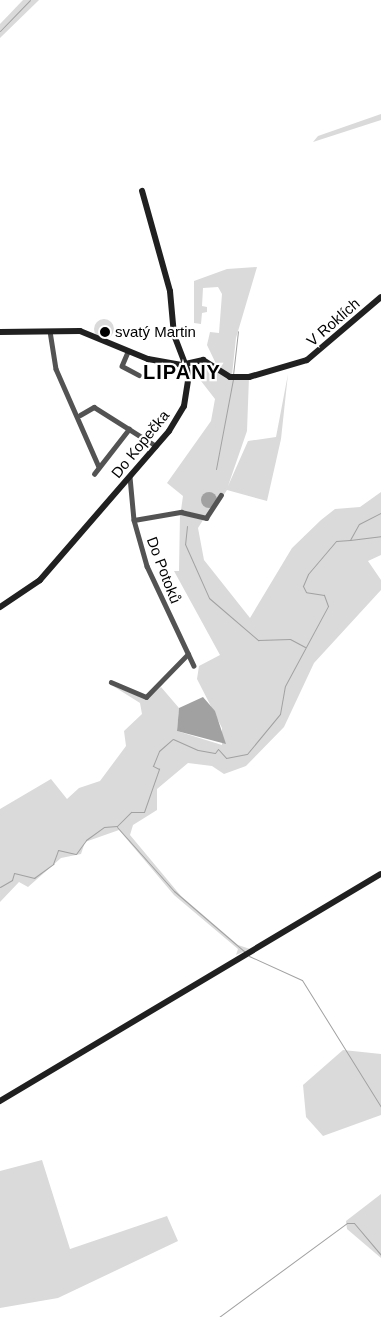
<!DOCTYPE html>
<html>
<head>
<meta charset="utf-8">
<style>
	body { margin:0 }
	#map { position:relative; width:381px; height:1317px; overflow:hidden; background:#fff; font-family:Helvetica,sans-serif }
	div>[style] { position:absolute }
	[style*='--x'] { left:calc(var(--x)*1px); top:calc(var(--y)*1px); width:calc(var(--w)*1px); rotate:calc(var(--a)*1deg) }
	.green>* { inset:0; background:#dadada }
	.round { border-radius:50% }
	.water>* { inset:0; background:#a1a1a1 }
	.stream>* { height:1px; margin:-0.5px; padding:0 0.5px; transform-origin:0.5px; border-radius:0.5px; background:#a1a1a1 }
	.street>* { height:4.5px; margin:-2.25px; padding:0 2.25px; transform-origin:2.25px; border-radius:2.25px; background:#535353 }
	.secondary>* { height:6px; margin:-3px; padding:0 3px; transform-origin:3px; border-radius:3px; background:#202020 }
	.dots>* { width:14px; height:14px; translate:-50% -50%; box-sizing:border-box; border:2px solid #fff; border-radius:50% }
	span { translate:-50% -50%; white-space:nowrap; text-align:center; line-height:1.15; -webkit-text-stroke:4.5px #fff; paint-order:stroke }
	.street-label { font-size:15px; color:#000 }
	.poi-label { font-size:15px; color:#000 }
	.left { translate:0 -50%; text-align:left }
	.district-label { font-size:20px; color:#000; font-weight:700; letter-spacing:1px }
</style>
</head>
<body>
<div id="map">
	<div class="green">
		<i style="clip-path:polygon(23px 0,39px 0,0 38px,0 24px)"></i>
		<i style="clip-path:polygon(381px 114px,381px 120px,313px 142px,318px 136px)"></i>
		<i style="clip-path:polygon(257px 267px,236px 338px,232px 375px,218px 368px,207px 345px,210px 332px,219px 333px,222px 294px,218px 287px,203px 288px,202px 306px,207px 307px,207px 312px,202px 313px,201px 324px,194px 323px,194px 281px,227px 269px)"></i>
		<i class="round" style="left:94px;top:319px;width:20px;height:20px"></i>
		<i style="clip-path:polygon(209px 362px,223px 374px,249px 377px,247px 431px,228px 486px,248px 441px,276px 437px,288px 374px,281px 439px,267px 501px,227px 490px,211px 514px,204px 516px,181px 510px,183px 496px,167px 483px,211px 421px,215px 399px,201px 381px)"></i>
		<i style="clip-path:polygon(381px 492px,381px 555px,368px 561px,381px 580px,381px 590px,314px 663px,284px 727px,246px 766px,224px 774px,212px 766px,188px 763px,157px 789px,157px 810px,133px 825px,130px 835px,181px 896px,238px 945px,250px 949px,236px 955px,238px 949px,174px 895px,119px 830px,85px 842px,81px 854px,61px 858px,28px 887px,19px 882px,0 902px,0 809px,51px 779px,67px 799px,79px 788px,100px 781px,126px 746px,124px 731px,142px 714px,140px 703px,113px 686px,147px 699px,161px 687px,179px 708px,177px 731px,222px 745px,222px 728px,197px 679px,199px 666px,220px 655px,174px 571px,179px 571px,180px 514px,203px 520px,198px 528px,204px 560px,250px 618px,292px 548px,321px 520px,335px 509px,360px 507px)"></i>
		<i style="clip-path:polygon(343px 1050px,381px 1054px,381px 1115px,323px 1136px,306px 1117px,303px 1085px)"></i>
		<i style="clip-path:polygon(42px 1160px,70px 1249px,167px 1216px,178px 1241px,58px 1298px,0 1308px,0 1171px)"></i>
		<i style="clip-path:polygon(381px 1194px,381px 1258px,347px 1229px,346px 1221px)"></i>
	</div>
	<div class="water">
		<i class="round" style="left:201px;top:492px;width:16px;height:16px"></i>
		<i style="clip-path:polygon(203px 697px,215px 711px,226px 744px,177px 731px,179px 708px)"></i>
	</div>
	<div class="stream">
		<i style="--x:0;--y:31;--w:43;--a:-45.9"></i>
		<i style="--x:233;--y:375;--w:44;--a:-83.5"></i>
		<i style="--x:216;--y:469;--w:92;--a:-79.3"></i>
		<i style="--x:187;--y:526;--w:18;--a:96"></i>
		<i style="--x:185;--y:544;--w:59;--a:66"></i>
		<i style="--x:209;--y:598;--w:65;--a:40.6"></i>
		<i style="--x:258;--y:640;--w:32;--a:-2"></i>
		<i style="--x:290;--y:639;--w:17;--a:28"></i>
		<i style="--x:350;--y:540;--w:31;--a:-7"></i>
		<i style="--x:117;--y:827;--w:86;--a:48.3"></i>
		<i style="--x:174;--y:891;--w:95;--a:40.7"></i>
		<i style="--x:0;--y:887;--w:14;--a:-30"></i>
		<i style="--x:12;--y:880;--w:7;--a:-74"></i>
		<i style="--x:14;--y:873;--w:21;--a:14"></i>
		<i style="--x:34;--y:878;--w:24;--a:-36"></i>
		<i style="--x:53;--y:864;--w:15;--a:-70"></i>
		<i style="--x:58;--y:850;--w:18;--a:13"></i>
		<i style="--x:76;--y:854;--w:17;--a:-54"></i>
		<i style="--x:86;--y:840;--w:22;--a:-36"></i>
		<i style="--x:104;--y:827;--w:13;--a:-4"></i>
		<i style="--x:117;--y:826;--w:20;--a:-45"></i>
		<i style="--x:131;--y:812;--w:13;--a:0"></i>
		<i style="--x:144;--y:812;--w:46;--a:-70.8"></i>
		<i style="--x:159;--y:769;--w:7;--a:-153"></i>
		<i style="--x:153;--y:766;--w:16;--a:-68"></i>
		<i style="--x:159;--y:751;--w:18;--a:-41"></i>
		<i style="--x:173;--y:739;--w:27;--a:24"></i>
		<i style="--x:198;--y:750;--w:17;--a:10"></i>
		<i style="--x:215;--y:753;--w:5;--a:-53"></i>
		<i style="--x:218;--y:749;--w:12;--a:48"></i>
		<i style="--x:226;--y:758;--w:21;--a:-11"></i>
		<i style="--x:247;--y:754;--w:52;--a:-50.5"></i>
		<i style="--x:280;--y:714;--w:28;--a:-80"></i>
		<i style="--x:285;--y:686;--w:91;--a:-61.7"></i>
		<i style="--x:328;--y:606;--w:12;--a:-110"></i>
		<i style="--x:324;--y:595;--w:18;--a:-171"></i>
		<i style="--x:306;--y:592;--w:7;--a:-117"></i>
		<i style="--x:303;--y:586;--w:13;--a:-67"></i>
		<i style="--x:308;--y:574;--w:43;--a:-49.7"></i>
		<i style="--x:336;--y:541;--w:14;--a:-4"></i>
		<i style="--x:350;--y:540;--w:18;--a:-61"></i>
		<i style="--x:359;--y:524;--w:25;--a:-27"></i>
		<i style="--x:249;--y:956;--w:58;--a:24.4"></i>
		<i style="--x:302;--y:980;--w:150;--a:58.1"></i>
		<i style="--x:219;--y:1317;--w:159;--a:-36.3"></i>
		<i style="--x:347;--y:1223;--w:7;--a:0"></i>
		<i style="--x:354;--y:1223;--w:42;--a:49.8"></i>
	</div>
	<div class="street">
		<i style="--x:50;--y:331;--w:38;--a:81"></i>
		<i style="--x:56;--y:369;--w:107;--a:66.3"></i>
		<i style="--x:128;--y:352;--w:15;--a:113"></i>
		<i style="--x:122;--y:366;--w:19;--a:28"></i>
		<i style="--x:80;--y:415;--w:16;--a:-30"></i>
		<i style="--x:94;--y:407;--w:73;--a:32.2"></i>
		<i style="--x:94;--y:474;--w:57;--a:-52.1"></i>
		<i style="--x:130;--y:477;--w:43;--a:84.7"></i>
		<i style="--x:134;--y:520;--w:48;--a:74.2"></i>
		<i style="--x:147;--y:566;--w:110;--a:64.8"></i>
		<i style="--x:134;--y:520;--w:48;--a:-9.7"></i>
		<i style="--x:181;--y:512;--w:26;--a:13"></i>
		<i style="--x:206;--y:518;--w:27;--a:-57"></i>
		<i style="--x:111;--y:682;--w:38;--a:23"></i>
		<i style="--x:146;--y:697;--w:60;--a:-45.7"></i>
	</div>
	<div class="secondary">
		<i style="--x:0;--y:332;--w:80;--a:-0.7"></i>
		<i style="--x:80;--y:331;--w:74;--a:22.4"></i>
		<i style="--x:148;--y:359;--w:34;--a:10"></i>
		<i style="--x:181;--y:365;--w:23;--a:-13"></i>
		<i style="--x:203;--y:360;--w:32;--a:32"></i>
		<i style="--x:230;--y:377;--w:19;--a:0"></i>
		<i style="--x:249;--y:377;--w:60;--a:-16.3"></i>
		<i style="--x:307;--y:360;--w:97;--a:-40.4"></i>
		<i style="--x:0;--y:607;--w:48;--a:-34"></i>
		<i style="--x:40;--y:580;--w:197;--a:-49.1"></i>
		<i style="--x:169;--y:431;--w:29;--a:-59"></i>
		<i style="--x:184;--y:406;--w:32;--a:-81"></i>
		<i style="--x:189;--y:374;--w:42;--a:-111"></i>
		<i style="--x:174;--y:335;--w:44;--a:-95.2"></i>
		<i style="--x:170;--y:291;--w:104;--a:-105.6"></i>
		<i style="--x:0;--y:1101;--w:443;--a:-30.8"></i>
	</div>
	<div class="dots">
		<i style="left:105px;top:332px;background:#000"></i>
	</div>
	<div class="street-label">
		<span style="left:333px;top:322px;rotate:-41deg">V Roklích</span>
		<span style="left:140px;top:444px;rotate:-51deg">Do Kopečka</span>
		<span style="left:164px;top:570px;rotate:69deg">Do Potoků</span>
	</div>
	<div class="poi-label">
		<span class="left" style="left:115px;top:332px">svatý Martin</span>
	</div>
	<div class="district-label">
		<span style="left:182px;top:372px">LIPANY</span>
	</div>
</div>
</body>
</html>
